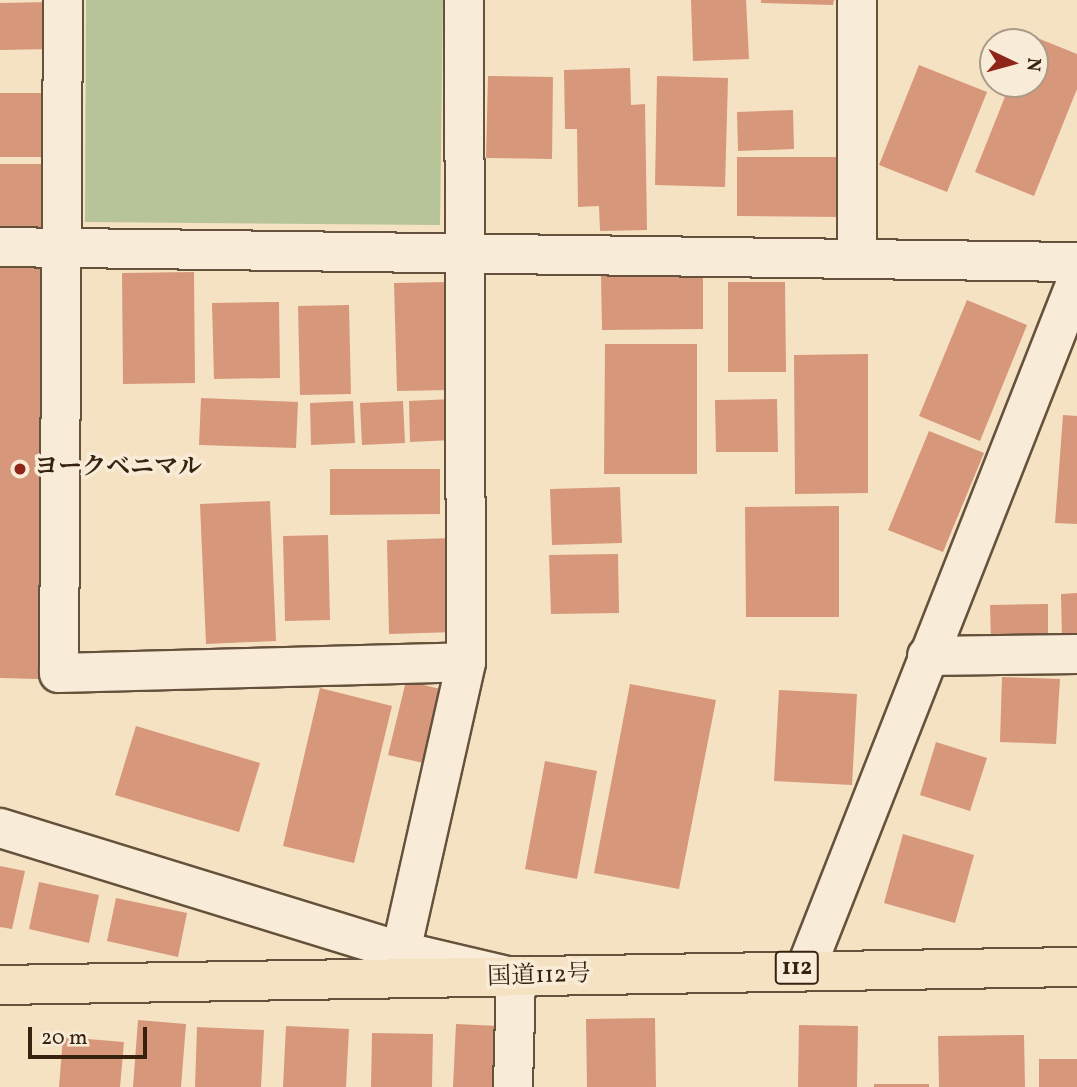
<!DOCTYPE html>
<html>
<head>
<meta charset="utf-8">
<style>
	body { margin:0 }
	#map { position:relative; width:1077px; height:1087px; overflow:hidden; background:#f5e2c3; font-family:Vollkorn,"Noto Serif JP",serif }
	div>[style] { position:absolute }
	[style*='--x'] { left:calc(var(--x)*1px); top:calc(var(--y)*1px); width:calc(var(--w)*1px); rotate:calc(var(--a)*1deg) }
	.green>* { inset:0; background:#b7c497 }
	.building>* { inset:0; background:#d7977a }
	.roads { filter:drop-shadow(2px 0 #66523c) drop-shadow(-2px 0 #66523c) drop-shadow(0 2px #66523c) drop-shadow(0 -2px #66523c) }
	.minor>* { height:38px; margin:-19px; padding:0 19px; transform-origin:19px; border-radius:19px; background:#f8ecd8 }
	.highway>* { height:38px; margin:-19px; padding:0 19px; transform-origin:19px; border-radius:19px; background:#f5e2c3 }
	.dots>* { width:19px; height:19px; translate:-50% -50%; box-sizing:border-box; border:4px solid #f8ecd8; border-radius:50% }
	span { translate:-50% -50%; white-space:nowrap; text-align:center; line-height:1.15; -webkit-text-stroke:7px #f8ecd8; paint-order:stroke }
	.shield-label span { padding:2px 5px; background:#f8ecd8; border:2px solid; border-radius:5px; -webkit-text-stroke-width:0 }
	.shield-label { font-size:23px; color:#36220f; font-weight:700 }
	.poi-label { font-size:24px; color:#36220f; font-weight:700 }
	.left { translate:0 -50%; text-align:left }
	.street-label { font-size:24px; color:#36220f }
	.north { position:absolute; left:979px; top:28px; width:70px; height:70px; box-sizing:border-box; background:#f8ecd8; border:2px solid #aa9b88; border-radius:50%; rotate:95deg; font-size:19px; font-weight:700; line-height:28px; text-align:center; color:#36220f }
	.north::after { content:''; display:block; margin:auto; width:24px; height:32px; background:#8f2418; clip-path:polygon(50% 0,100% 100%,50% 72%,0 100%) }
	.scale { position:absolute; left:28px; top:1027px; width:119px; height:32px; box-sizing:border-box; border:4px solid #36220f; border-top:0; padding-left:9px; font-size:21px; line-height:24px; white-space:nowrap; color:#36220f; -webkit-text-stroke:5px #f8ecd8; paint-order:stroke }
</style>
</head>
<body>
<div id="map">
	<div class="green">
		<i style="clip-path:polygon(86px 0,443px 0,440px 225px,85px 222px)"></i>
	</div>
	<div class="building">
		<i style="clip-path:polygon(691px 0,746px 0,749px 59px,693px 61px)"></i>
		<i style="clip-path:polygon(761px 0,834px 0,833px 5px,761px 3px)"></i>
		<i style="clip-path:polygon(51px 2px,52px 49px,0 50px,0 3px)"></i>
		<i style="clip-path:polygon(1030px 35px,1077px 54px,1077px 89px,1034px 196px,975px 172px,1010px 84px,1035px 84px)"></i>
		<i style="clip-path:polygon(919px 65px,987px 92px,947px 192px,879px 165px)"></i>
		<i style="clip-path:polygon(630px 68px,631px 105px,645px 104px,647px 230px,600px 231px,599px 206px,578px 207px,577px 129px,565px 129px,564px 70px)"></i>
		<i style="clip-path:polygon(488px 76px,553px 77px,552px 159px,486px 158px)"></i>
		<i style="clip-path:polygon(657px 76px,728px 78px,725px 187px,655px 185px)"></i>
		<i style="clip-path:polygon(0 93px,45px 93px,45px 157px,0 157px)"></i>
		<i style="clip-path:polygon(793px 110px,794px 149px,738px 151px,737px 112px)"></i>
		<i style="clip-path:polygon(737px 157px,841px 157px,840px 217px,737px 216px)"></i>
		<i style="clip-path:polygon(0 164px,45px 164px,45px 227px,0 227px)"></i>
		<i style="clip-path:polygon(0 260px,43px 260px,38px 679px,0 678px)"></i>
		<i style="clip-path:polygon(194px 272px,195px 383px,123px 384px,122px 273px)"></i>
		<i style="clip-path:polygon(703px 274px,703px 329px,602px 330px,601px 276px)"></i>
		<i style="clip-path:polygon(448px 282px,451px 390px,397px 391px,394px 283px)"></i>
		<i style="clip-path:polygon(728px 282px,785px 282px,786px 372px,728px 372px)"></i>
		<i style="clip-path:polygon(967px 300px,1027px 325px,980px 441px,919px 416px)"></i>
		<i style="clip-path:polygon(279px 302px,280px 378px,214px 379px,212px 303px)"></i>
		<i style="clip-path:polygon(349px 305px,351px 394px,300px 395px,298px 306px)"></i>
		<i style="clip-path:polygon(605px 344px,697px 344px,697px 474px,604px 474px)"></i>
		<i style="clip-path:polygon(868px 354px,868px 493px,795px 494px,794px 355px)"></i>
		<i style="clip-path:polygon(201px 398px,298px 402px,296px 448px,199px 445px)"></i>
		<i style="clip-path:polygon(452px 399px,453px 440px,410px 442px,409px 401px)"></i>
		<i style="clip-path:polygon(777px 399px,778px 452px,716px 452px,715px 400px)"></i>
		<i style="clip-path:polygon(353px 401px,355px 443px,311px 445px,310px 403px)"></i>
		<i style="clip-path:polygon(403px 401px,405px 443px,362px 445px,360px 403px)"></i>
		<i style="clip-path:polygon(1063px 415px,1077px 416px,1077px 524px,1055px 523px)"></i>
		<i style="clip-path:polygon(929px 431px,984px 453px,943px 552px,888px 530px)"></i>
		<i style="clip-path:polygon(330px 469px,440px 469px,440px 514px,330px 515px)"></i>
		<i style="clip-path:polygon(620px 487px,622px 543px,552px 545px,550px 489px)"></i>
		<i style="clip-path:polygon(270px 501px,276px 641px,206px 644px,200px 504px)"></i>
		<i style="clip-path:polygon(839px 506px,839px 617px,746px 617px,745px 507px)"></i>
		<i style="clip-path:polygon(328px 535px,330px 620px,285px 621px,283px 536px)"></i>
		<i style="clip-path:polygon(454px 538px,456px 632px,389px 634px,387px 540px)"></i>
		<i style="clip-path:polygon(618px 554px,619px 613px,551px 614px,549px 555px)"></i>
		<i style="clip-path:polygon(1077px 593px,1077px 641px,1062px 641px,1061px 594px)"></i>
		<i style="clip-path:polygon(1048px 604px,1048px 642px,991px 644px,990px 605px)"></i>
		<i style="clip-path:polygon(1002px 677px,1060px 679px,1056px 744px,1000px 742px)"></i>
		<i style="clip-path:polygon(406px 681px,445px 690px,428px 764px,388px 755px)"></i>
		<i style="clip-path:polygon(630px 684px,716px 700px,679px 889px,594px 873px)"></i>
		<i style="clip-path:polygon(320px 688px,392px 706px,354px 863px,283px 846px)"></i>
		<i style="clip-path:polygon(779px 690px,857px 694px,852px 785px,774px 781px)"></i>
		<i style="clip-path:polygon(136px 726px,260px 763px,239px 832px,115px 795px)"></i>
		<i style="clip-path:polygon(936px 742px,987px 758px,970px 811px,920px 795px)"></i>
		<i style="clip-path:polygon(545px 761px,597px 771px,577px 879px,525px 869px)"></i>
		<i style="clip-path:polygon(903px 834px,974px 855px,955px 923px,884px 903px)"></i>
		<i style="clip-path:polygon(0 866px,25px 871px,12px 929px,0 927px)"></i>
		<i style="clip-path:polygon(39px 882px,99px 895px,89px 943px,29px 929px)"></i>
		<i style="clip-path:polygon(116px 898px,187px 913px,178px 957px,107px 941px)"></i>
		<i style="clip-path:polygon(655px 1018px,656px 1087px,587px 1087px,586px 1019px)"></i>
		<i style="clip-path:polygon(138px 1020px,186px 1024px,181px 1087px,133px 1087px)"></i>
		<i style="clip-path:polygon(456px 1024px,499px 1026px,496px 1087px,453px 1087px)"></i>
		<i style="clip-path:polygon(799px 1025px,858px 1026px,857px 1087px,798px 1087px)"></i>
		<i style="clip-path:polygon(286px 1026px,349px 1029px,346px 1087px,283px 1087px)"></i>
		<i style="clip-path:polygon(197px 1027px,264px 1030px,261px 1087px,195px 1087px)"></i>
		<i style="clip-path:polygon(372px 1033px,433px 1034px,432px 1087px,371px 1087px)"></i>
		<i style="clip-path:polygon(1024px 1035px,1025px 1087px,939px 1087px,938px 1036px)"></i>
		<i style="clip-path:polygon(63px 1037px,124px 1042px,120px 1087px,59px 1087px)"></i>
		<i style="clip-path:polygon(1039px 1059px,1077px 1059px,1077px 1087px,1039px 1087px)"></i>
		<i style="clip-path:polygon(874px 1084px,929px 1084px,929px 1087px,874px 1087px)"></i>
	</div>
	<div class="roads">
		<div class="minor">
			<i style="--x:63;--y:0;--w:673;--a:90.34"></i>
			<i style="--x:59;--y:673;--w:407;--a:-1.5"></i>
			<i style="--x:0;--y:247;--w:1077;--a:0.8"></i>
			<i style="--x:857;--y:256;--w:256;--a:-90"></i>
			<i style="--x:927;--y:656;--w:150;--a:-0.8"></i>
			<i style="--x:0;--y:828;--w:419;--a:17.1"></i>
			<i style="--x:401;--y:951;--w:118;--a:13.2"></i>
			<i style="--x:516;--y:978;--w:109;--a:91.6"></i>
			<i style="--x:401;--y:951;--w:296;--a:-77.3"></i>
			<i style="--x:466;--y:662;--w:662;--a:-90.17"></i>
			<i style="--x:806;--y:968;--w:739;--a:-68.5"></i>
		</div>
		<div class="highway">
			<i style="--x:0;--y:985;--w:1077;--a:-0.96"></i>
		</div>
	</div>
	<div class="dots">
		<i style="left:20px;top:469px;background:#8f2418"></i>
	</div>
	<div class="shield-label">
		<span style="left:797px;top:968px">112</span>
	</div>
	<div class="poi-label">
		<span class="left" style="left:34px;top:469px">ヨークベニマル</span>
	</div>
	<div class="street-label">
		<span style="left:539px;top:977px;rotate:-2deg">国道112号</span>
	</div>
	<div class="north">N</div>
	<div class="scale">20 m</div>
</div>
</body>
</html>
